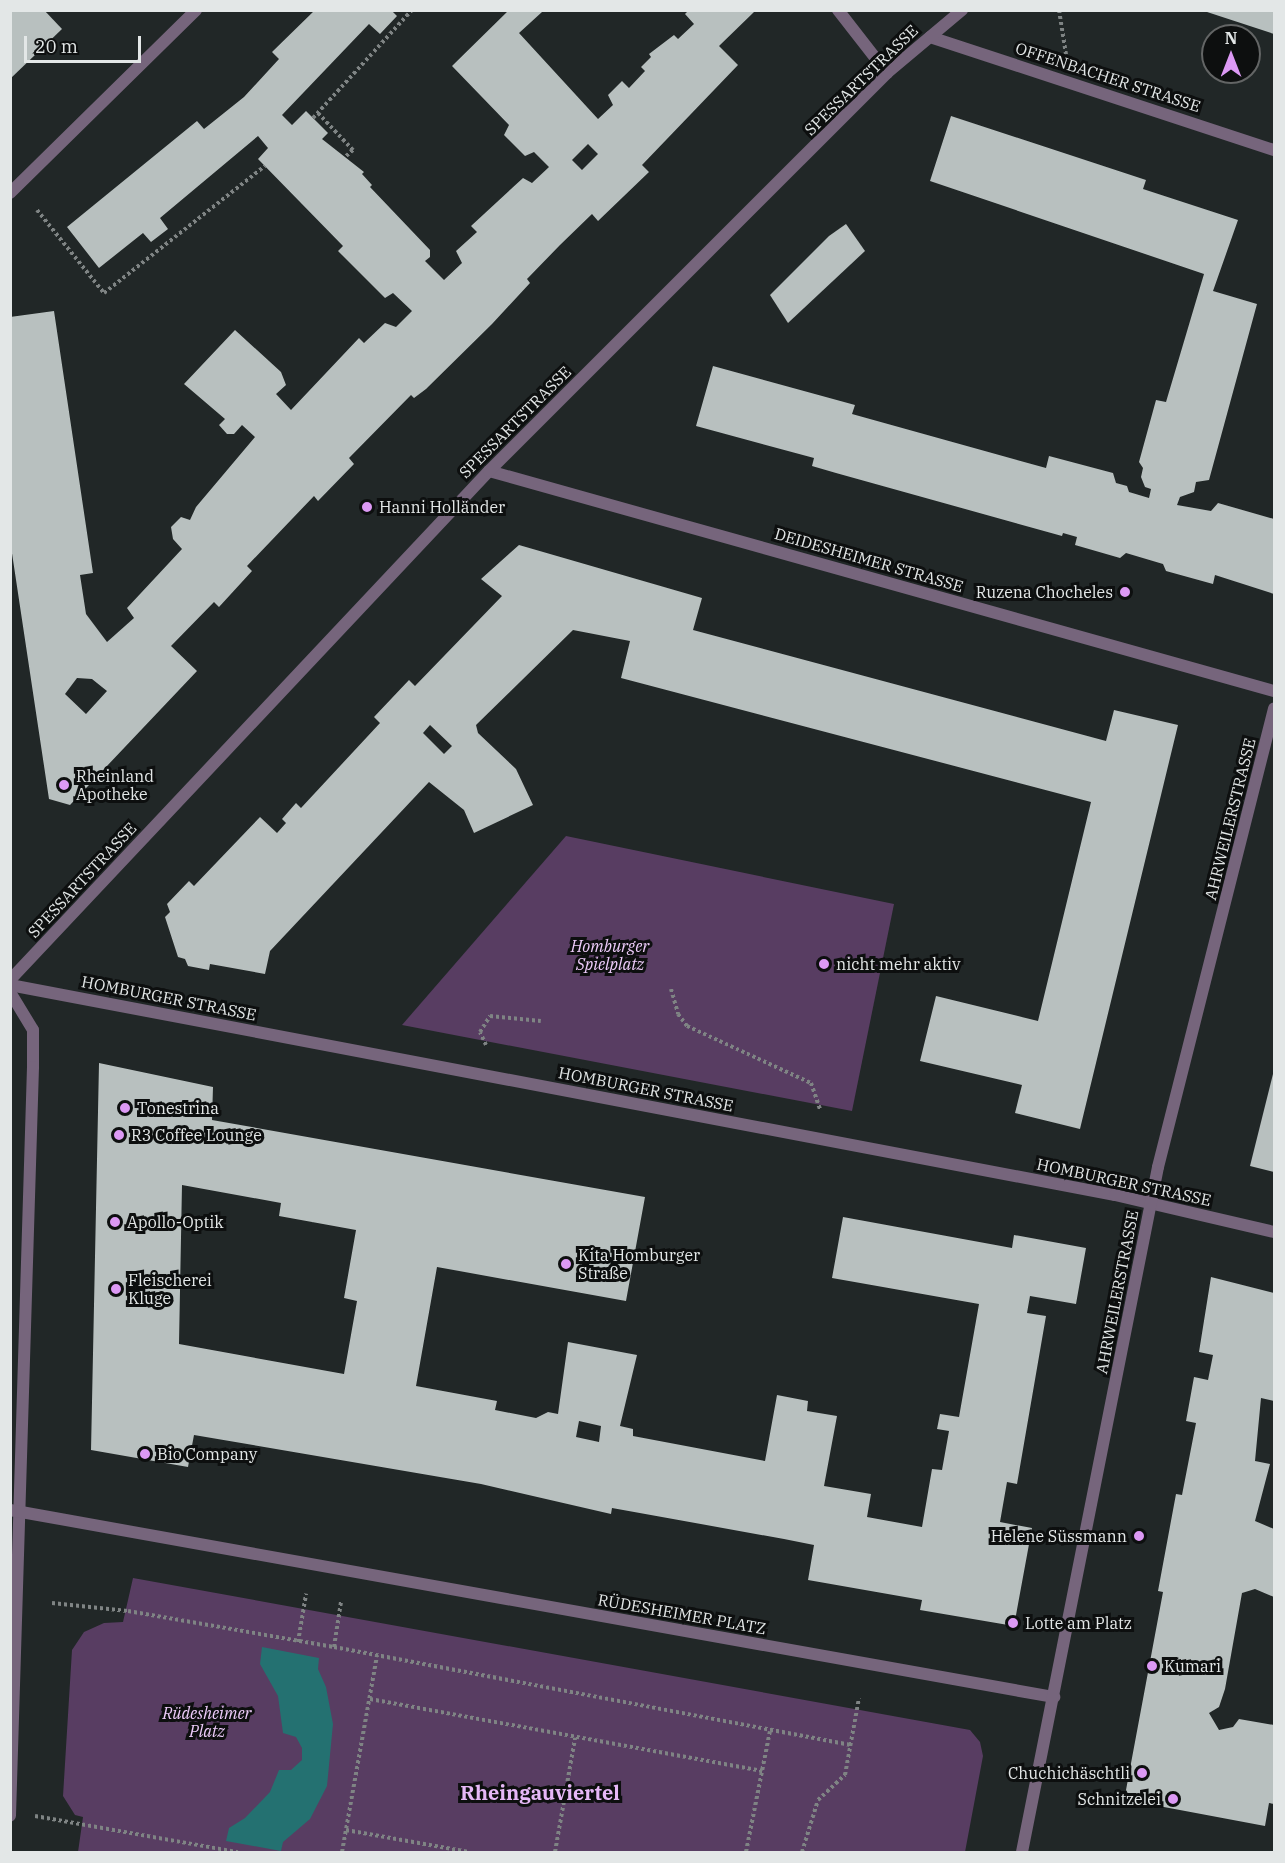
<!DOCTYPE html>
<html>
<head>
<meta charset="utf-8">
<style>
	body { margin:0 }
	#map { position:relative; width:1285px; height:1863px; overflow:hidden; background:#212727; font-family:"IBM Plex Serif",serif }
	div>[style] { position:absolute }
	[style*='--x'] { left:calc(var(--x)*1px); top:calc(var(--y)*1px); width:calc(var(--w)*1px); rotate:calc(var(--a)*1deg) }
	.green>* { inset:0; background:#583d62 }
	.water>* { inset:0; background:#247171 }
	.building>* { inset:0; background:#b8c0bf }
	.path>* { height:4px; margin-top:-2px; transform-origin:0; background:repeating-linear-gradient(90deg,#7f8484 0 3px,transparent 0 6px) }
	.minor>* { height:12px; margin:-6px; padding:0 6px; transform-origin:6px; border-radius:6px; background:#76657c }
	.dots>* { width:16px; height:16px; translate:-50% -50%; box-sizing:border-box; border:3px solid #0d0f0f; border-radius:50% }
	span { translate:-50% -50%; white-space:nowrap; text-align:center; line-height:1.15; -webkit-text-stroke:6px #0d0f0f; paint-order:stroke }
	.street-label { font-size:16px; color:#e3e7e7 }
	.poi-label { font-size:16px; color:#e3e7e7 }
	.left { translate:0 -50%; text-align:left }
	.right { translate:-100% -50%; text-align:right }
	.park-label { font-size:16px; color:#efcdfc; font-style:italic }
	.quarter-label { font-size:20px; color:#e6b8f7; font-weight:700 }
	.frame { position:absolute; inset:0; border:12px solid #e3e7e7; pointer-events:none }
	.north { position:absolute; left:1201px; top:24px; width:60px; height:60px; box-sizing:border-box; background:#0d0f0f; border:2px solid #636565; border-radius:50%; rotate:0deg; font-size:16px; font-weight:700; line-height:24px; text-align:center; color:#e3e7e7 }
	.north::after { content:''; display:block; margin:auto; width:21px; height:27px; background:#dc99f4; clip-path:polygon(50% 0,100% 100%,50% 72%,0 100%) }
	.scale { position:absolute; left:24px; top:36px; width:117px; height:27px; box-sizing:border-box; border:3px solid #e3e7e7; border-top:0; padding-left:8px; font-size:18px; line-height:21px; white-space:nowrap; color:#e3e7e7; -webkit-text-stroke:4px #0d0f0f; paint-order:stroke }
</style>
</head>
<body>
<div id="map">
	<div class="green">
		<i style="clip-path:polygon(566px 836px,894px 904px,852px 1111px,402px 1025px)"></i>
		<i style="clip-path:polygon(133px 1578px,970px 1730px,980px 1742px,983px 1756px,965px 1852px,78px 1852px,83px 1817px,75px 1815px,63px 1796px,72px 1650px,84px 1632px,104px 1623px,123px 1622px)"></i>
	</div>
	<div class="water">
		<i style="clip-path:polygon(262px 1647px,319px 1658px,318px 1669px,326px 1687px,333px 1724px,327px 1786px,310px 1819px,283px 1842px,281px 1851px,226px 1841px,229px 1828px,245px 1818px,270px 1792px,279px 1770px,291px 1770px,302px 1760px,302px 1748px,296px 1737px,283px 1733px,278px 1696px,260px 1664px)"></i>
	</div>
	<div class="building">
		<i style="clip-path:polygon(10px 10px,44px 10px,62px 29px,10px 79px)"></i>
		<i style="clip-path:polygon(evenodd,315px 10px,391px 10px,397px 16px,380px 34px,369px 24px,282px 115px,292px 125px,306px 111px,328px 133px,322px 139px,364px 172px,362px 174px,372px 185px,370px 187px,430px 250px,430px 257px,425px 261px,444px 280px,462px 263px,456px 251px,477px 232px,471px 226px,523px 178px,532px 183px,549px 167px,534px 152px,525px 156px,504px 135px,509px 125px,452px 66px,509px 10px,542px 12px,519px 33px,598px 119px,613px 105px,608px 95px,622px 81px,629px 88px,645px 71px,641px 67px,651px 57px,649px 54px,674px 35px,678px 39px,694px 24px,685px 14px,689px 10px,754px 12px,719px 46px,738px 65px,642px 165px,649px 172px,598px 221px,592px 214px,560px 245px,527px 279px,530px 283px,492px 324px,426px 389px,414px 398px,411px 395px,349px 458px,354px 464px,318px 501px,314px 496px,247px 566px,252px 571px,219px 607px,214px 602px,171px 646px,197px 671px,70px 805px,49px 799px,10px 540px,10px 317px,54px 311px,93px 573px,80px 575px,86px 614px,107px 642px,134px 618px,127px 608px,182px 549px,173px 539px,171px 527px,181px 517px,190px 520px,196px 507px,255px 437px,242px 425px,234px 434px,227px 434px,219px 425px,225px 419px,184px 384px,235px 330px,281px 372px,286px 385px,276px 394px,291px 410px,359px 338px,364px 343px,385px 323px,396px 327px,412px 311px,393px 293px,385px 298px,338px 251px,343px 246px,258px 159px,268px 148px,258px 136px,160px 218px,168px 229px,151px 242px,143px 233px,99px 268px,67px 227px,197px 121px,204px 129px,244px 97px,279px 59px,272px 52px,315px 10px,588px 144px,598px 154px,582px 170px,572px 160px,588px 144px,315px 10px,77px 678px,92px 679px,107px 691px,86px 714px,65px 694px,77px 678px)"></i>
		<i style="clip-path:polygon(1205px 10px,1274px 10px,1274px 34px,1204px 11px)"></i>
		<i style="clip-path:polygon(951px 116px,1146px 180px,1143px 189px,1238px 220px,1213px 291px,1257px 304px,1209px 480px,1196px 482px,1194px 492px,1180px 497px,1177px 505px,1211px 511px,1218px 503px,1274px 519px,1274px 594px,1215px 575px,1213px 584px,1166px 571px,1163px 564px,1126px 553px,1120px 558px,1075px 545px,1077px 537px,1063px 533px,1062px 536px,836px 473px,812px 466px,814px 458px,696px 426px,713px 366px,855px 405px,852px 414px,1046px 468px,1049px 456px,1113px 473px,1116px 483px,1127px 486px,1129px 492px,1149px 498px,1151px 489px,1145px 487px,1141px 477px,1143px 468px,1139px 462px,1156px 400px,1166px 402px,1204px 274px,930px 181px)"></i>
		<i style="clip-path:polygon(846px 224px,865px 251px,788px 323px,770px 295px,829px 236px)"></i>
		<i style="clip-path:polygon(evenodd,519px 545px,702px 598px,693px 630px,1106px 741px,1114px 710px,1178px 725px,1080px 1129px,1015px 1113px,1022px 1085px,920px 1061px,936px 996px,1038px 1021px,1091px 802px,621px 678px,630px 641px,573px 630px,476px 725px,478px 733px,516px 769px,533px 805px,474px 833px,464px 810px,429px 782px,270px 951px,265px 974px,210px 964px,209px 970px,188px 966px,185px 959px,178px 957px,165px 917px,170px 912px,167px 904px,189px 881px,194px 886px,260px 817px,277px 833px,286px 823px,282px 819px,296px 803px,301px 808px,380px 723px,374px 717px,409px 680px,415px 686px,502px 596px,481px 579px,519px 545px,430px 725px,452px 746px,444px 754px,423px 733px,430px 725px)"></i>
		<i style="clip-path:polygon(evenodd,99px 1063px,213px 1087px,212px 1120px,645px 1197px,626px 1301px,437px 1267px,416px 1386px,497px 1401px,495px 1410px,536px 1418px,548px 1412px,558px 1414px,568px 1342px,637px 1355px,620px 1426px,633px 1429px,633px 1436px,765px 1461px,777px 1395px,808px 1401px,807px 1411px,837px 1416px,824px 1486px,871px 1494px,867px 1517px,922px 1527px,932px 1469px,942px 1470px,949px 1431px,937px 1429px,940px 1414px,959px 1417px,979px 1304px,832px 1278px,843px 1217px,1012px 1248px,1014px 1235px,1086px 1248px,1076px 1304px,1030px 1296px,1027px 1313px,1046px 1316px,1017px 1484px,1007px 1482px,1000px 1522px,1032px 1528px,1014px 1626px,920px 1610px,922px 1600px,808px 1580px,814px 1545px,784px 1539px,612px 1508px,611px 1514px,481px 1484px,194px 1435px,188px 1467px,91px 1450px,99px 1063px,182px 1185px,281px 1203px,279px 1216px,356px 1230px,344px 1298px,357px 1301px,344px 1374px,179px 1344px,182px 1185px,99px 1063px,579px 1421px,601px 1426px,599px 1442px,576px 1437px,579px 1421px)"></i>
		<i style="clip-path:polygon(1274px 1070px,1274px 1172px,1250px 1166px)"></i>
		<i style="clip-path:polygon(1211px 1277px,1274px 1293px,1274px 1401px,1261px 1398px,1255px 1461px,1270px 1464px,1255px 1521px,1274px 1529px,1274px 1597px,1255px 1589px,1242px 1593px,1225px 1689px,1219px 1707px,1209px 1713px,1219px 1730px,1233px 1727px,1239px 1719px,1274px 1725px,1274px 1804px,1269px 1803px,1265px 1826px,1132px 1801px,1126px 1790px,1163px 1592px,1158px 1591px,1176px 1494px,1182px 1495px,1196px 1423px,1186px 1421px,1194px 1377px,1208px 1380px,1213px 1355px,1199px 1352px)"></i>
	</div>
	<div class="path">
		<i style="--x:1059;--y:10;--w:45;--a:81"></i>
		<i style="--x:318;--y:113;--w:51;--a:46.6"></i>
		<i style="--x:353;--y:150;--w:11;--a:139"></i>
		<i style="--x:313;--y:118;--w:147;--a:-47.5"></i>
		<i style="--x:37;--y:210;--w:107;--a:51.1"></i>
		<i style="--x:104;--y:293;--w:205;--a:-38.3"></i>
		<i style="--x:671;--y:989;--w:26;--a:74"></i>
		<i style="--x:678;--y:1014;--w:15;--a:53"></i>
		<i style="--x:687;--y:1026;--w:136;--a:24.7"></i>
		<i style="--x:811;--y:1083;--w:28;--a:71"></i>
		<i style="--x:486;--y:1045;--w:14;--a:-115"></i>
		<i style="--x:480;--y:1032;--w:19;--a:-58"></i>
		<i style="--x:490;--y:1016;--w:51;--a:5.6"></i>
		<i style="--x:52;--y:1603;--w:76;--a:6"></i>
		<i style="--x:128;--y:1611;--w:209;--a:9.9"></i>
		<i style="--x:334;--y:1647;--w:526;--a:10.73"></i>
		<i style="--x:298;--y:1642;--w:49;--a:-80.5"></i>
		<i style="--x:334;--y:1647;--w:46;--a:-81.2"></i>
		<i style="--x:370;--y:1699;--w:399;--a:10.4"></i>
		<i style="--x:35;--y:1816;--w:206;--a:10.1"></i>
		<i style="--x:346;--y:1830;--w:125;--a:10.1"></i>
		<i style="--x:342;--y:1852;--w:200;--a:-79.9"></i>
		<i style="--x:555;--y:1852;--w:116;--a:-80"></i>
		<i style="--x:746;--y:1852;--w:123;--a:-78.8"></i>
		<i style="--x:802;--y:1852;--w:54;--a:-72.9"></i>
		<i style="--x:818;--y:1800;--w:37;--a:-43"></i>
		<i style="--x:845;--y:1775;--w:78;--a:-79.7"></i>
	</div>
	<div class="minor">
		<i style="--x:838;--y:10;--w:80;--a:52.1"></i>
		<i style="--x:930;--y:37;--w:362;--a:18.2"></i>
		<i style="--x:10;--y:193;--w:261;--a:-44.5"></i>
		<i style="--x:489;--y:471;--w:815;--a:15.66"></i>
		<i style="--x:10;--y:980;--w:699;--a:-46.74"></i>
		<i style="--x:489;--y:471;--w:563;--a:-45"></i>
		<i style="--x:887;--y:73;--w:98;--a:-40"></i>
		<i style="--x:10;--y:985;--w:1125;--a:10.76"></i>
		<i style="--x:1115;--y:1195;--w:163;--a:13.1"></i>
		<i style="--x:10;--y:992;--w:44;--a:58.8"></i>
		<i style="--x:33;--y:1030;--w:37;--a:90"></i>
		<i style="--x:33;--y:1067;--w:749;--a:91.76"></i>
		<i style="--x:10;--y:1510;--w:1061;--a:10.16"></i>
		<i style="--x:1022;--y:1852;--w:698;--a:-78.77"></i>
		<i style="--x:1158;--y:1167;--w:473;--a:-75.8"></i>
	</div>
	<div class="dots">
		<i style="left:367px;top:507px;background:#dc99f4"></i>
		<i style="left:1125px;top:592px;background:#dc99f4"></i>
		<i style="left:64px;top:785px;background:#dc99f4"></i>
		<i style="left:824px;top:964px;background:#dc99f4"></i>
		<i style="left:125px;top:1108px;background:#dc99f4"></i>
		<i style="left:119px;top:1135px;background:#dc99f4"></i>
		<i style="left:115px;top:1222px;background:#dc99f4"></i>
		<i style="left:566px;top:1264px;background:#dc99f4"></i>
		<i style="left:116px;top:1289px;background:#dc99f4"></i>
		<i style="left:145px;top:1454px;background:#dc99f4"></i>
		<i style="left:1139px;top:1536px;background:#dc99f4"></i>
		<i style="left:1013px;top:1623px;background:#dc99f4"></i>
		<i style="left:1152px;top:1666px;background:#dc99f4"></i>
		<i style="left:1142px;top:1773px;background:#dc99f4"></i>
		<i style="left:1173px;top:1799px;background:#dc99f4"></i>
	</div>
	<div class="street-label">
		<span style="left:1108px;top:77px;rotate:18deg">OFFENBACHER STRASSE</span>
		<span style="left:861px;top:80px;rotate:-44deg">SPESSARTSTRASSE</span>
		<span style="left:515px;top:422px;rotate:-45deg">SPESSARTSTRASSE</span>
		<span style="left:869px;top:560px;rotate:16deg">DEIDESHEIMER STRASSE</span>
		<span style="left:1230px;top:819px;rotate:-76deg">AHRWEILERSTRASSE</span>
		<span style="left:82px;top:880px;rotate:-47deg">SPESSARTSTRASSE</span>
		<span style="left:169px;top:998px;rotate:11deg">HOMBURGER STRASSE</span>
		<span style="left:646px;top:1089px;rotate:11deg">HOMBURGER STRASSE</span>
		<span style="left:1124px;top:1182px;rotate:12deg">HOMBURGER STRASSE</span>
		<span style="left:1117px;top:1292px;rotate:-79deg">AHRWEILERSTRASSE</span>
		<span style="left:682px;top:1614px;rotate:10deg">RÜDESHEIMER PLATZ</span>
	</div>
	<div class="poi-label">
		<span class="left" style="left:379px;top:507px">Hanni Holländer</span>
		<span class="right" style="left:1113px;top:592px">Ruzena Chocheles</span>
		<span class="left" style="left:76px;top:785px">Rheinland<br>Apotheke</span>
		<span class="left" style="left:836px;top:964px">nicht mehr aktiv</span>
		<span class="left" style="left:137px;top:1108px">Tonestrina</span>
		<span class="left" style="left:131px;top:1135px">R3 Coffee Lounge</span>
		<span class="left" style="left:127px;top:1222px">Apollo-Optik</span>
		<span class="left" style="left:578px;top:1264px">Kita Homburger<br>Straße</span>
		<span class="left" style="left:128px;top:1289px">Fleischerei<br>Kluge</span>
		<span class="left" style="left:157px;top:1454px">Bio Company</span>
		<span class="right" style="left:1127px;top:1536px">Helene Süssmann</span>
		<span class="left" style="left:1025px;top:1623px">Lotte am Platz</span>
		<span class="left" style="left:1164px;top:1666px">Kumari</span>
		<span class="right" style="left:1130px;top:1773px">Chuchichäschtli</span>
		<span class="right" style="left:1161px;top:1799px">Schnitzelei</span>
	</div>
	<div class="park-label">
		<span style="left:610px;top:955px">Homburger<br>Spielplatz</span>
		<span style="left:207px;top:1722px">Rüdesheimer<br>Platz</span>
	</div>
	<div class="quarter-label">
		<span style="left:540px;top:1792px">Rheingauviertel</span>
	</div>
	<div class="frame"></div>
	<div class="north">N</div>
	<div class="scale">20 m</div>
</div>
</body>
</html>
